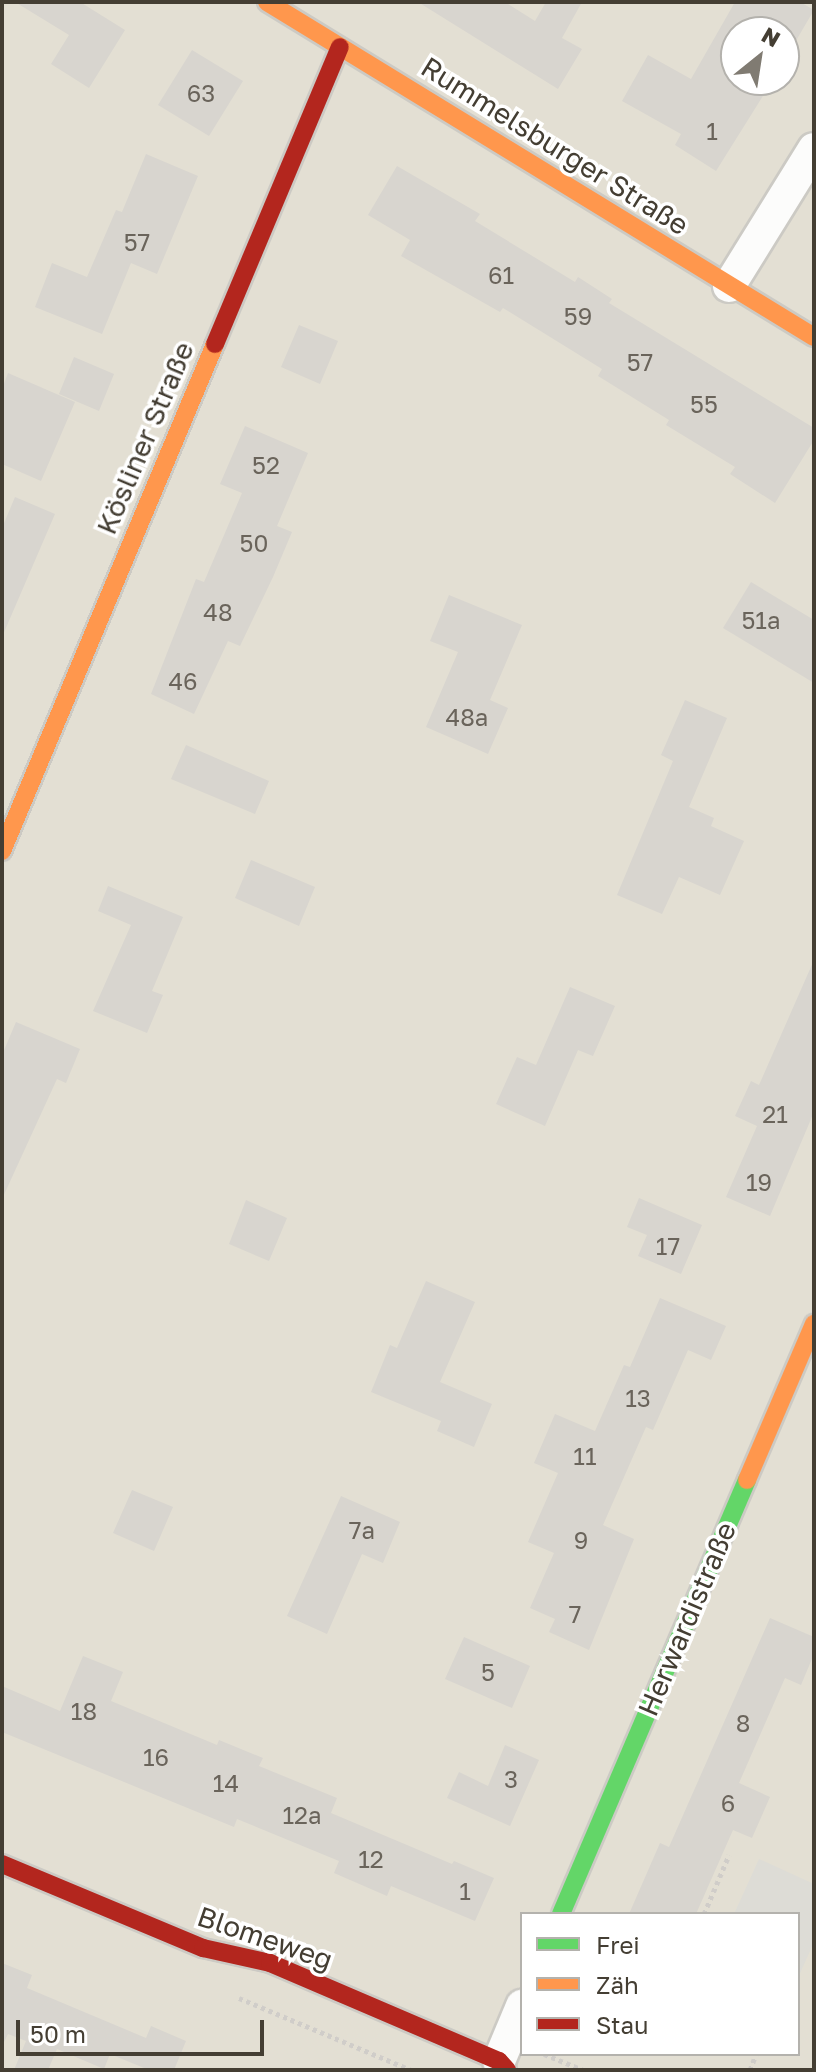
<!DOCTYPE html>
<html>
<head>
<meta charset="utf-8">
<style>
	body { margin:0 }
	#map { position:relative; width:816px; height:2072px; overflow:hidden; background:#eeede6; font-family:"Golos Text",sans-serif }
	div>[style] { position:absolute }
	[style*='--x'] { left:calc(var(--x)*1px); top:calc(var(--y)*1px); width:calc(var(--w)*1px); rotate:calc(var(--a)*1deg) }
	.residential>* { inset:0; background:#e3dfd3 }
	.parking>* { inset:0; background:#dddcd6 }
	.building>* { inset:0; background:#d8d5cf }
	.path>* { height:5px; margin-top:-2.5px; transform-origin:0; background:repeating-linear-gradient(90deg,#d0cdc9 0 4px,transparent 0 8px) }
	.roads { filter:drop-shadow(2px 0 #cccac4) drop-shadow(-2px 0 #cccac4) drop-shadow(0 2px #cccac4) drop-shadow(0 -2px #cccac4) }
	.street>* { height:32px; margin:-16px; padding:0 16px; transform-origin:16px; border-radius:16px; background:#fcfcfb }
	.fast>* { height:18px; margin:-9px; padding:0 9px; transform-origin:9px; border-radius:9px; background:#63d668 }
	.slow>* { height:18px; margin:-9px; padding:0 9px; transform-origin:9px; border-radius:9px; background:#ff974d }
	.jam>* { height:18px; margin:-9px; padding:0 9px; transform-origin:9px; border-radius:9px; background:#b3261e }
	span { translate:-50% -50%; white-space:nowrap; text-align:center; line-height:1.15; -webkit-text-stroke:7px #fff; paint-order:stroke }
	.number-label { font-size:24px; color:#6a645b }
	.number-label span { -webkit-text-stroke-width:0 }
	.street-label { font-size:28px; color:#443e33 }
	.frame { position:absolute; inset:0; border:4px solid #443e33; pointer-events:none }
	.legend { position:absolute; left:520px; top:1912px; width:280px; height:144px; box-sizing:border-box; background:#fff; border:2px solid #b4b2ad; margin:0; padding:10px 14px; list-style:none; font-size:24px; color:#443e33 }
	.legend li { display:flex; align-items:center; gap:16px; height:40px }
	.legend b { width:40px; border:2px solid #b4b2ad }
	.north { position:absolute; left:720px; top:16px; width:80px; height:80px; box-sizing:border-box; background:#fff; border:2px solid #b4b2ad; border-radius:50%; rotate:30deg; font-size:22px; font-weight:700; line-height:32px; text-align:center; color:#443e33 }
	.north::after { content:''; display:block; margin:auto; width:28px; height:36px; background:#807b72; clip-path:polygon(50% 0,100% 100%,50% 72%,0 100%) }
	.scale { position:absolute; left:16px; top:2020px; width:248px; height:36px; box-sizing:border-box; border:4px solid #443e33; border-top:0; padding-left:10px; font-size:24px; line-height:28px; white-space:nowrap; color:#443e33; -webkit-text-stroke:6px #fff; paint-order:stroke }
</style>
</head>
<body>
<div id="map">
	<div class="residential">
		<i style="clip-path:polygon(evenodd,2px 2px,814px 2px,814px 2070px,2px 2070px,2px 2px,736px 32px,784px 32px,784px 80px,736px 80px,736px 32px,2px 2px,522px 1914px,798px 1914px,798px 2054px,522px 2054px,522px 1914px)"></i>
	</div>
	<div class="parking">
		<i style="clip-path:polygon(759px 1859px,814px 1884px,814px 1942px,798px 1978px,798px 1914px,734px 1914px)"></i>
	</div>
	<div class="building">
		<i style="clip-path:polygon(15px 2px,80px 2px,125px 30px,89px 88px,51px 64px,69px 35px)"></i>
		<i style="clip-path:polygon(418px 2px,505px 2px,535px 21px,546px 2px,582px 2px,562px 38px,582px 49px,558px 89px)"></i>
		<i style="clip-path:polygon(735px 2px,800px 2px,814px 10px,784px 61px,784px 32px,736px 32px,736px 80px,773px 80px,716px 171px,675px 145px,681px 134px,622px 101px,648px 55px,691px 79px)"></i>
		<i style="clip-path:polygon(192px 50px,243px 81px,209px 136px,158px 105px)"></i>
		<i style="clip-path:polygon(146px 154px,198px 176px,157px 274px,131px 263px,102px 334px,35px 307px,52px 263px,87px 277px,116px 210px,122px 212px)"></i>
		<i style="clip-path:polygon(397px 166px,480px 214px,475px 221px,575px 282px,578px 277px,612px 299px,609px 303px,814px 428px,814px 440px,775px 503px,730px 474px,735px 467px,666px 425px,669px 420px,598px 376px,602px 369px,503px 308px,500px 312px,401px 256px,410px 240px,368px 215px)"></i>
		<i style="clip-path:polygon(299px 325px,338px 341px,320px 384px,281px 367px)"></i>
		<i style="clip-path:polygon(74px 357px,114px 374px,99px 411px,59px 394px)"></i>
		<i style="clip-path:polygon(8px 373px,75px 402px,41px 481px,2px 464px,2px 389px)"></i>
		<i style="clip-path:polygon(245px 426px,308px 453px,277px 526px,292px 532px,273px 577px,240px 646px,228px 641px,194px 714px,151px 694px,196px 579px,204px 582px,242px 493px,220px 484px)"></i>
		<i style="clip-path:polygon(15px 497px,55px 514px,2px 637px,2px 528px)"></i>
		<i style="clip-path:polygon(751px 582px,814px 620px,814px 683px,723px 628px)"></i>
		<i style="clip-path:polygon(449px 595px,522px 625px,490px 700px,508px 708px,488px 754px,426px 727px,458px 652px,430px 641px)"></i>
		<i style="clip-path:polygon(685px 700px,727px 718px,689px 807px,714px 818px,711px 826px,744px 841px,720px 895px,679px 877px,662px 914px,617px 895px,673px 761px,661px 755px)"></i>
		<i style="clip-path:polygon(186px 745px,269px 781px,255px 814px,171px 779px)"></i>
		<i style="clip-path:polygon(251px 860px,315px 887px,299px 926px,235px 898px)"></i>
		<i style="clip-path:polygon(108px 886px,183px 917px,152px 991px,163px 995px,147px 1033px,93px 1011px,131px 925px,98px 911px)"></i>
		<i style="clip-path:polygon(814px 960px,814px 1112px,770px 1216px,726px 1197px,757px 1126px,735px 1116px,751px 1081px,759px 1085px)"></i>
		<i style="clip-path:polygon(570px 987px,615px 1006px,593px 1056px,578px 1050px,545px 1126px,496px 1104px,517px 1057px,536px 1065px)"></i>
		<i style="clip-path:polygon(16px 1022px,80px 1049px,66px 1083px,57px 1079px,2px 1199px,2px 1055px)"></i>
		<i style="clip-path:polygon(639px 1198px,702px 1225px,681px 1274px,638px 1256px,647px 1235px,627px 1227px)"></i>
		<i style="clip-path:polygon(246px 1200px,287px 1218px,269px 1261px,229px 1244px)"></i>
		<i style="clip-path:polygon(426px 1281px,475px 1302px,440px 1382px,492px 1404px,474px 1447px,437px 1431px,441px 1421px,371px 1392px,390px 1345px,397px 1348px)"></i>
		<i style="clip-path:polygon(660px 1298px,726px 1326px,711px 1360px,688px 1350px,653px 1430px,646px 1427px,603px 1525px,634px 1539px,589px 1650px,549px 1632px,555px 1619px,530px 1608px,554px 1553px,528px 1542px,558px 1473px,534px 1463px,555px 1414px,595px 1431px,624px 1365px,630px 1367px)"></i>
		<i style="clip-path:polygon(132px 1490px,173px 1507px,154px 1551px,113px 1533px)"></i>
		<i style="clip-path:polygon(341px 1496px,400px 1522px,383px 1563px,362px 1554px,327px 1634px,287px 1616px)"></i>
		<i style="clip-path:polygon(770px 1618px,814px 1637px,814px 1654px,801px 1685px,785px 1678px,739px 1783px,770px 1797px,752px 1838px,733px 1830px,696px 1914px,629px 1914px,660px 1843px,669px 1847px)"></i>
		<i style="clip-path:polygon(464px 1637px,530px 1666px,512px 1708px,445px 1679px)"></i>
		<i style="clip-path:polygon(83px 1656px,123px 1672px,111px 1701px,217px 1745px,219px 1740px,263px 1758px,259px 1766px,337px 1798px,331px 1813px,452px 1864px,454px 1861px,494px 1878px,475px 1921px,391px 1886px,387px 1896px,334px 1873px,339px 1861px,237px 1819px,234px 1827px,2px 1732px,2px 1686px,60px 1711px)"></i>
		<i style="clip-path:polygon(505px 1745px,539px 1760px,510px 1826px,447px 1798px,459px 1772px,488px 1786px)"></i>
		<i style="clip-path:polygon(2px 1963px,32px 1975px,27px 1988px,146px 2038px,151px 2026px,186px 2041px,174px 2070px,149px 2070px,110px 2054px,104px 2069px,57px 2049px,48px 2070px,14px 2070px,26px 2041px,8px 2034px,2px 2046px)"></i>
	</div>
	<div class="path">
		<i style="--x:704;--y:1914;--w:64;--a:-67"></i>
		<i style="--x:239;--y:1998;--w:186;--a:22.7"></i>
		<i style="--x:544;--y:2054;--w:42;--a:22.3"></i>
		<i style="--x:750;--y:2070;--w:17;--a:-69"></i>
	</div>
	<div class="roads">
		<div class="street">
			<i style="--x:729;--y:286;--w:161;--a:-58.2"></i>
			<i style="--x:499;--y:2061;--w:60;--a:-67.3"></i>
		</div>
		<div class="fast">
			<i style="--x:561;--y:1914;--w:472;--a:-66.8"></i>
		</div>
		<div class="slow">
			<i style="--x:267;--y:2;--w:641;--a:31.48"></i>
			<i style="--x:2;--y:851;--w:550;--a:-67.21"></i>
			<i style="--x:747;--y:1480;--w:170;--a:-66.8"></i>
		</div>
		<div class="jam">
			<i style="--x:215;--y:344;--w:322;--a:-67.2"></i>
			<i style="--x:2;--y:1864;--w:218;--a:22.7"></i>
			<i style="--x:203;--y:1948;--w:69;--a:12.6"></i>
			<i style="--x:270;--y:1963;--w:249;--a:23.2"></i>
			<i style="--x:499;--y:2061;--w:12;--a:48"></i>
		</div>
	</div>
	<div class="number-label">
		<span style="left:201px;top:93px">63</span>
		<span style="left:712px;top:131px">1</span>
		<span style="left:137px;top:242px">57</span>
		<span style="left:501px;top:275px">61</span>
		<span style="left:578px;top:316px">59</span>
		<span style="left:640px;top:362px">57</span>
		<span style="left:704px;top:404px">55</span>
		<span style="left:266px;top:465px">52</span>
		<span style="left:254px;top:543px">50</span>
		<span style="left:218px;top:612px">48</span>
		<span style="left:761px;top:620px">51a</span>
		<span style="left:183px;top:681px">46</span>
		<span style="left:467px;top:717px">48a</span>
		<span style="left:775px;top:1114px">21</span>
		<span style="left:759px;top:1182px">19</span>
		<span style="left:668px;top:1246px">17</span>
		<span style="left:638px;top:1398px">13</span>
		<span style="left:585px;top:1456px">11</span>
		<span style="left:362px;top:1530px">7a</span>
		<span style="left:581px;top:1540px">9</span>
		<span style="left:575px;top:1614px">7</span>
		<span style="left:488px;top:1672px">5</span>
		<span style="left:84px;top:1711px">18</span>
		<span style="left:743px;top:1723px">8</span>
		<span style="left:156px;top:1757px">16</span>
		<span style="left:511px;top:1779px">3</span>
		<span style="left:226px;top:1783px">14</span>
		<span style="left:728px;top:1803px">6</span>
		<span style="left:302px;top:1815px">12a</span>
		<span style="left:371px;top:1859px">12</span>
		<span style="left:465px;top:1891px">1</span>
	</div>
	<div class="street-label">
		<span style="left:555px;top:146px;rotate:32deg">Rummelsburger Straße</span>
		<span style="left:145px;top:438px;rotate:-67deg">Kösliner Straße</span>
		<span style="left:687px;top:1619px;rotate:-67deg">Herwardistraße</span>
		<span style="left:265px;top:1938px;rotate:19deg">Blomeweg</span>
	</div>
	<div class="frame"></div>
	<ul class="legend">
	<li><b style="height:10px;background:#63d668"></b>Frei</li>
	<li><b style="height:10px;background:#ff974d"></b>Zäh</li>
	<li><b style="height:10px;background:#b3261e"></b>Stau</li>
	</ul>
	<div class="north">N</div>
	<div class="scale">50 m</div>
</div>
</body>
</html>
